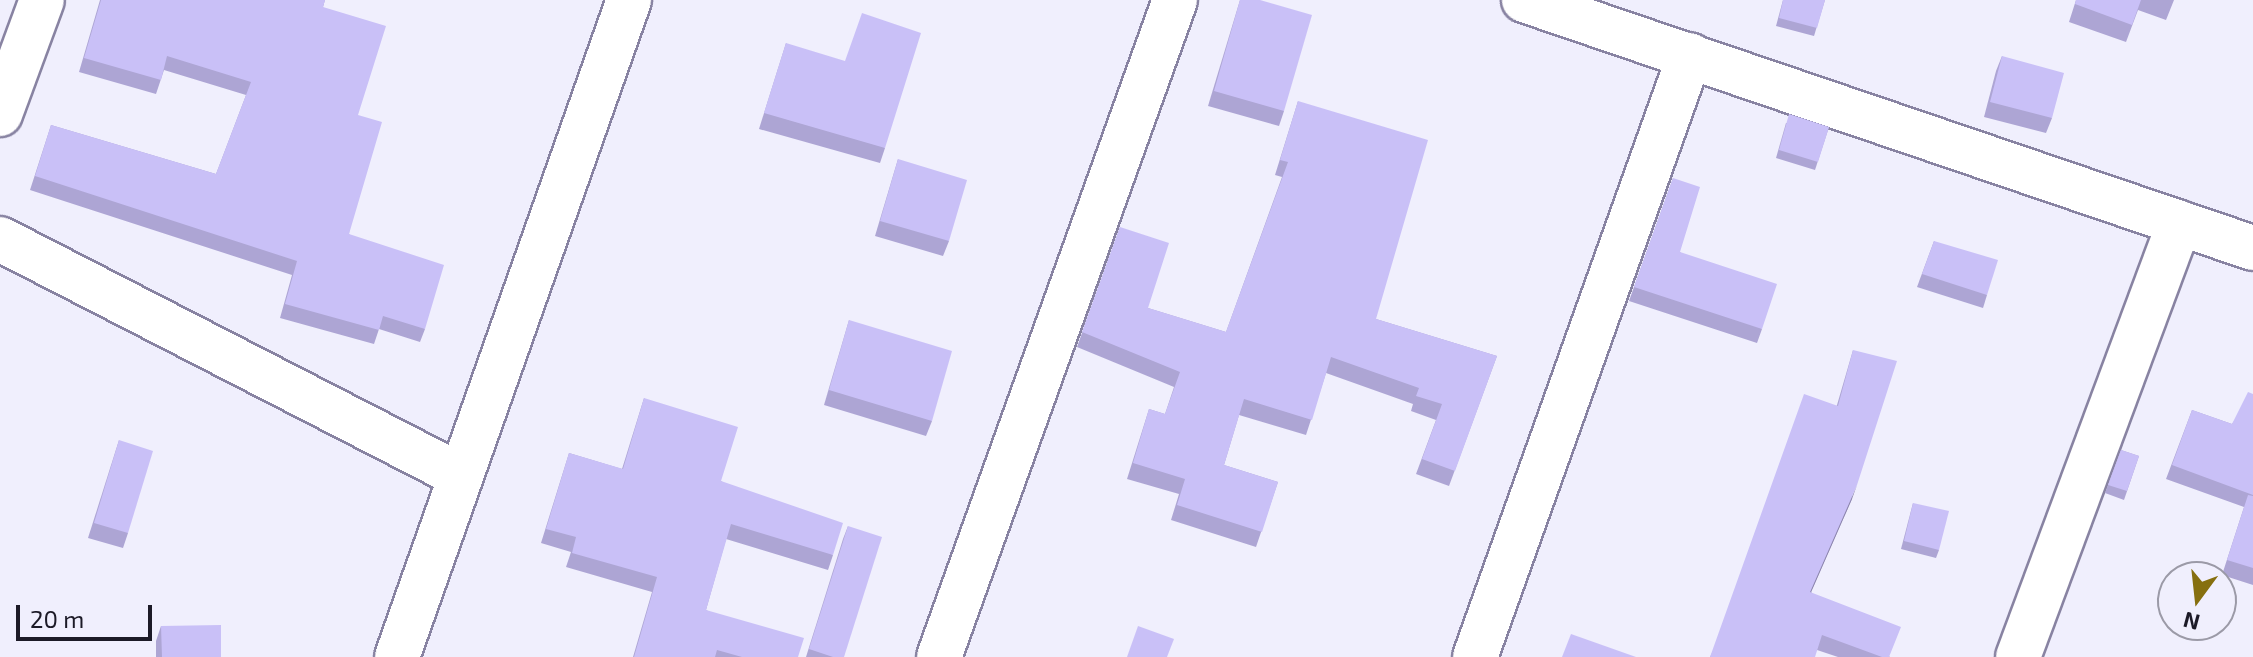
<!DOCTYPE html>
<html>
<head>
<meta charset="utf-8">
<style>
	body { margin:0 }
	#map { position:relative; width:2253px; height:657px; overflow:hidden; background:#f0effd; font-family:"Exo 2",sans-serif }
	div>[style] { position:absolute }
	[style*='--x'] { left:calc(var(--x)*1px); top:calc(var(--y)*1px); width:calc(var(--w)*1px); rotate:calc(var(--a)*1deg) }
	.roads { filter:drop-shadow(2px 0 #8883a2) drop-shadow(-2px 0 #8883a2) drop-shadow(0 2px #8883a2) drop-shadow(0 -2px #8883a2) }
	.street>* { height:44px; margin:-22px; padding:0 22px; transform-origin:22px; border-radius:22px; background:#fff }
	.wall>* { inset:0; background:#ada5d4 }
	.shaded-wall>* { inset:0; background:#8d86ad }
	.building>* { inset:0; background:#c9c0f7 }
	span { translate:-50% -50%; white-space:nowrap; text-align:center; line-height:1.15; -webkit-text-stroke:8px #f0effd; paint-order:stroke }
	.north { position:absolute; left:2157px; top:561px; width:80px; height:80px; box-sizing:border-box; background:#f0effd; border:2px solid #9b9aa7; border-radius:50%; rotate:195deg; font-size:22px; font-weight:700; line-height:32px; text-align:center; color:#1c1a27 }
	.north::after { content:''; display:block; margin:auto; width:28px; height:36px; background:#866f0f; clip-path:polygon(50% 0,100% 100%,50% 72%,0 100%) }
	.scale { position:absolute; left:16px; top:605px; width:136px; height:36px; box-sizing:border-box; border:4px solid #1c1a27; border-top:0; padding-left:10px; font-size:24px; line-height:28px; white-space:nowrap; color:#1c1a27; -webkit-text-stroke:6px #f0effd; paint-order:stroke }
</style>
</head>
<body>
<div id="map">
	<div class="roads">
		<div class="street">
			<i style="--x:1524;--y:0;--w:770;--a:18.79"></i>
			<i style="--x:0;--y:114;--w:121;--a:-69.8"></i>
			<i style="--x:0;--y:239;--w:516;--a:27.21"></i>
			<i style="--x:397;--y:657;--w:697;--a:-70.55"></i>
			<i style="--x:939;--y:657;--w:698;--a:-70.24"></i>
			<i style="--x:1475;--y:657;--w:639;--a:-70.35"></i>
			<i style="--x:2018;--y:657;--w:463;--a:-69.6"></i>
		</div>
	</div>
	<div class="wall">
		<i style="clip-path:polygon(100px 0,325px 0,323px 7px,358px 115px,349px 234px,425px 329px,420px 342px,379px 329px,374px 344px,280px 318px,292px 275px,30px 190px,51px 125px,216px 174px,246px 95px,164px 70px,156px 94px,79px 72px)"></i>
		<i style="clip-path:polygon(1240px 0,1284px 111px,1279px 126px,1208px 106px)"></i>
		<i style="clip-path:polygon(1783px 0,1825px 0,1814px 36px,1776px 26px)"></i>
		<i style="clip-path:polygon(2076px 0,2174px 0,2166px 20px,2138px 10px,2126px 42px,2069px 22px)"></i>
		<i style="clip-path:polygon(786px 43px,885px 148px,880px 163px,759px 129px)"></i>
		<i style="clip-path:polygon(2002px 56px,2052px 118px,2046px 133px,1984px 117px,1996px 71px)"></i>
		<i style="clip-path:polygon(1298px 101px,1376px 319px,1497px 356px,1449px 486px,1416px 474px,1436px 420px,1411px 411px,1413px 404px,1326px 373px,1306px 435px,1239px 415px,1224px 465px,1278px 482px,1256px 547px,1171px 520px,1179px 494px,1127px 479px,1149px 409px,1165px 414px,1174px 387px,1077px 347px,1120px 227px,1148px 308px,1226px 332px,1282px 177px,1275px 175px)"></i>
		<i style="clip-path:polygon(1786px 123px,1829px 127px,1815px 170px,1776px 158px)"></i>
		<i style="clip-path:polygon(898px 159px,949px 241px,943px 256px,875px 236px)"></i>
		<i style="clip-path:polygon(1673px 178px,1680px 252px,1762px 329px,1757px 343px,1629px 301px)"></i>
		<i style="clip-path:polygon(1934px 241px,1987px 295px,1983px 308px,1917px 287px)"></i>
		<i style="clip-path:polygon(849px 320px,932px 421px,926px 436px,824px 405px)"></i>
		<i style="clip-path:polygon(1853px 350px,1852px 499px,1811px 592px,1890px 657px,1838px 657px,1817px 650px,1710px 657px,1837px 405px)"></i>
		<i style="clip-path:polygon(2253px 394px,2253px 585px,2222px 575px,2244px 507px,2166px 479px,2192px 410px,2232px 424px)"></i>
		<i style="clip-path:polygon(644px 398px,721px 481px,833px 555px,828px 570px,726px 539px,706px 610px,798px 657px,633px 657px,652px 592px,566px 567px,571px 552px,541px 543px,569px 453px,622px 469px)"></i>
		<i style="clip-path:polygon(119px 440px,128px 533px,123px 548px,88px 538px)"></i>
		<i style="clip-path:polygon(2121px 450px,2139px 456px,2124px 500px,2105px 493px)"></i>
		<i style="clip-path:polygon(1913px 503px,1939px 550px,1936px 558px,1901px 549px)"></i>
		<i style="clip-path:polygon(848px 526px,844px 657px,806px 657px,843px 539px)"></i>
		<i style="clip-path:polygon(161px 626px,221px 657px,156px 657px,156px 641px)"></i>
	</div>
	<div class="shaded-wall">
		<i style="clip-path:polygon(1857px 485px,1852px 499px,1805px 606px,1810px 592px)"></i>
	</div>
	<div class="building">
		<i style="clip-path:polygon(101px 0,325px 0,323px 7px,386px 26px,358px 115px,382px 122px,349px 234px,444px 265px,425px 329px,383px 316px,379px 330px,285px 304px,297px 261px,35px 176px,51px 125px,216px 174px,251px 82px,167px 56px,161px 80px,84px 58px)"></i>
		<i style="clip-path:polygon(1240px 0,1260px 0,1312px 15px,1284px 111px,1214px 91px)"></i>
		<i style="clip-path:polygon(1783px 0,1825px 0,1817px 28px,1779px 18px)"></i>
		<i style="clip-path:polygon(2076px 0,2141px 0,2132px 25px,2075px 4px)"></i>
		<i style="clip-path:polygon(862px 13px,921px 33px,885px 148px,764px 113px,786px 43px,845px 61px)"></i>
		<i style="clip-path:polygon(2002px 56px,2064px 73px,2052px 118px,1990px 102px)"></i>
		<i style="clip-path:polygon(1298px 101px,1428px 140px,1376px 319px,1497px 356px,1455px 471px,1422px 459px,1442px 404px,1416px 396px,1419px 388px,1331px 357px,1312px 420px,1244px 399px,1224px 465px,1278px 482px,1262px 532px,1177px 505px,1185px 479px,1133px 463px,1149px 409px,1165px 414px,1180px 372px,1082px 332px,1120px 227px,1169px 243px,1148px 308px,1226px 332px,1288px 162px,1280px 160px)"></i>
		<i style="clip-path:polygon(1789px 114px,1829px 127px,1818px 162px,1779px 150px)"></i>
		<i style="clip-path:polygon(898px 159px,967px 180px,949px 241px,880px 221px)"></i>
		<i style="clip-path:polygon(1673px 178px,1700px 187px,1680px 252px,1777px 284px,1762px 329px,1634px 287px)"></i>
		<i style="clip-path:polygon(1934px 241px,1998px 260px,1987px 295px,1922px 274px)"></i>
		<i style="clip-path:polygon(849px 320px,952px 351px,932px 421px,829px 390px)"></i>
		<i style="clip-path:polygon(1853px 350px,1897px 361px,1857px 485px,1810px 592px,1901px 627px,1889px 657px,1882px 657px,1822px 635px,1815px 657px,1710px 657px,1804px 394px,1838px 406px)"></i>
		<i style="clip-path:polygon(2248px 392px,2253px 394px,2253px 495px,2172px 465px,2192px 410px,2232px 424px)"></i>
		<i style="clip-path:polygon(644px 398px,738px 427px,721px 481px,843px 523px,833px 555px,731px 524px,706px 610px,804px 638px,798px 657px,742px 657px,717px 650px,715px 657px,634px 657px,657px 577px,572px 553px,576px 537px,546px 529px,569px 453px,623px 469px)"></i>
		<i style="clip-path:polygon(119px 440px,153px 451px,128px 533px,94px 523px)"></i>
		<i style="clip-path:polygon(2121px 450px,2139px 456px,2127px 491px,2108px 485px)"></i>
		<i style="clip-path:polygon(2248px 495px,2253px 496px,2253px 568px,2227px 560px)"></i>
		<i style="clip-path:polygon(1913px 503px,1949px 511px,1939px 550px,1904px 541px)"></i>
		<i style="clip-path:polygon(848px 526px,882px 537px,844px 657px,833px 657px,809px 649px)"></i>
		<i style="clip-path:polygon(221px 625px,221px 657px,162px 657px,161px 626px)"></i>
		<i style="clip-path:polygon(1138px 626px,1174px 639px,1167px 657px,1127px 657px)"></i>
		<i style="clip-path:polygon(1571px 634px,1636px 657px,1562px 657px)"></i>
	</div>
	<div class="north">N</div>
	<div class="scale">20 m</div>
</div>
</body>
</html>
